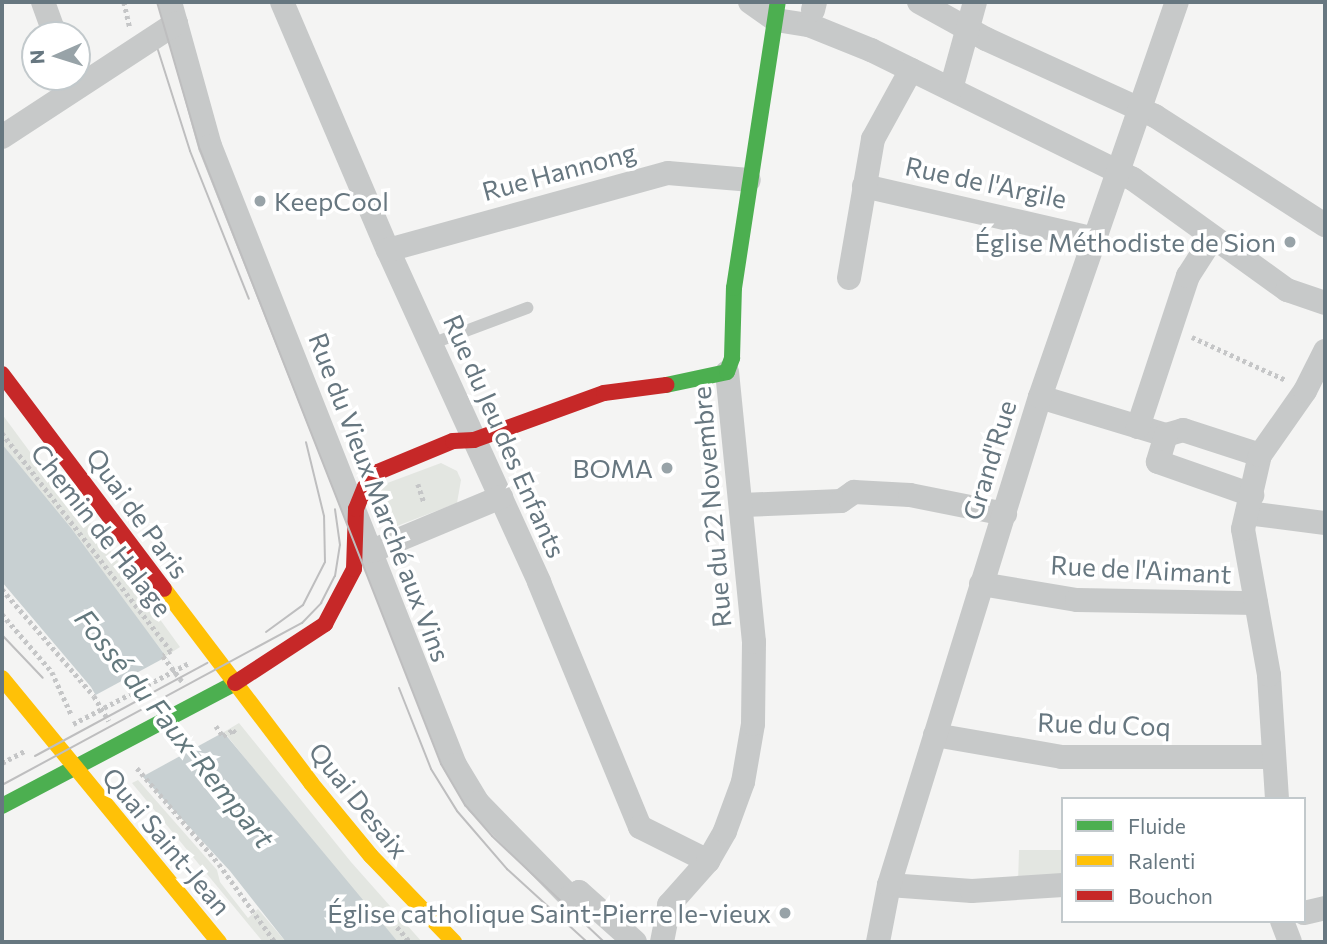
<!DOCTYPE html>
<html>
<head>
<meta charset="utf-8">
<style>
	body { margin:0 }
	#map { position:relative; width:1327px; height:944px; overflow:hidden; background:#f4f4f3; font-family:Commissioner,sans-serif }
	div>[style] { position:absolute }
	[style*='--x'] { left:calc(var(--x)*1px); top:calc(var(--y)*1px); width:calc(var(--w)*1px); rotate:calc(var(--a)*1deg) }
	.green>* { inset:0; background:#e3e6e1 }
	.water>* { inset:0; background:#c8d0d2 }
	.pier>* { inset:0; background:#f4f4f3 }
	.path>* { height:4.5px; margin-top:-2.25px; transform-origin:0; background:repeating-linear-gradient(90deg,#c5c6c7 0 3.5px,transparent 0 7px) }
	.lane>* { height:12px; margin:-6px; padding:0 6px; transform-origin:6px; border-radius:6px; background:#c7c9c9 }
	.street>* { height:24px; margin:-12px; padding:0 12px; transform-origin:12px; border-radius:12px; background:#c7c9c9 }
	.fast>* { height:16px; margin:-8px; padding:0 8px; transform-origin:8px; border-radius:8px; background:#4caf50 }
	.slow>* { height:16px; margin:-8px; padding:0 8px; transform-origin:8px; border-radius:8px; background:#ffc107 }
	.jam>* { height:16px; margin:-8px; padding:0 8px; transform-origin:8px; border-radius:8px; background:#c62828 }
	.tram>* { height:2px; margin:-1px; padding:0 1px; transform-origin:1px; border-radius:1px; background:#bebebf }
	.dots>* { width:19px; height:19px; translate:-50% -50%; box-sizing:border-box; border:4px solid #fff; border-radius:50% }
	span { translate:-50% -50%; white-space:nowrap; text-align:center; line-height:1.15; -webkit-text-stroke:7px #fff; paint-order:stroke }
	.street-label { font-size:26px; color:#677780 }
	.poi-label { font-size:26px; color:#677780 }
	.left { translate:0 -50%; text-align:left }
	.right { translate:-100% -50%; text-align:right }
	.water-label { font-size:28px; color:#63787d; font-style:italic }
	.frame { position:absolute; inset:0; border:4px solid #677780; pointer-events:none }
	.legend { position:absolute; left:1061px; top:797px; width:245px; height:126px; box-sizing:border-box; background:#fff; border:2px solid #c2c9cc; margin:0; padding:9px 12px; list-style:none; font-size:21px; color:#677780 }
	.legend li { display:flex; align-items:center; gap:14px; height:35px }
	.legend b { width:35px; border:2px solid #c2c9cc }
	.north { position:absolute; left:21px; top:21px; width:70px; height:70px; box-sizing:border-box; background:#fff; border:2px solid #c2c9cc; border-radius:50%; rotate:267deg; font-size:19px; font-weight:700; line-height:28px; text-align:center; color:#677780 }
	.north::after { content:''; display:block; margin:auto; width:24px; height:32px; background:#98a3a8; clip-path:polygon(50% 0,100% 100%,50% 72%,0 100%) }
</style>
</head>
<body>
<div id="map">
	<div class="green">
		<i style="clip-path:polygon(2px 414px,61px 494px,67px 491px,180px 647px,166px 656px,2px 444px)"></i>
		<i style="clip-path:polygon(441px 463px,457px 471px,461px 480px,457px 503px,397px 526px,376px 517px,372px 510px,382px 485px)"></i>
		<i style="clip-path:polygon(239px 723px,351px 862px,422px 942px,398px 942px,342px 879px,224px 732px)"></i>
		<i style="clip-path:polygon(138px 780px,217px 870px,220px 882px,248px 918px,258px 909px,286px 942px,263px 942px,132px 783px)"></i>
		<i style="clip-path:polygon(1019px 850px,1063px 850px,1063px 877px,1018px 883px)"></i>
	</div>
	<div class="water">
		<i style="clip-path:polygon(2px 444px,71px 528px,210px 716px,398px 942px,286px 942px,230px 871px,143px 777px,91px 687px,2px 582px)"></i>
	</div>
	<div class="pier">
		<i style="clip-path:polygon(166px 657px,224px 732px,140px 778px,92px 697px)"></i>
	</div>
	<div class="path">
		<i style="--x:124;--y:2;--w:27;--a:77"></i>
		<i style="--x:1192;--y:337;--w:103;--a:24.6"></i>
		<i style="--x:2;--y:433;--w:276;--a:52.2"></i>
		<i style="--x:171;--y:651;--w:9;--a:148"></i>
		<i style="--x:163;--y:656;--w:34;--a:53"></i>
		<i style="--x:418;--y:484;--w:20;--a:72"></i>
		<i style="--x:2;--y:589;--w:141;--a:49.3"></i>
		<i style="--x:94;--y:696;--w:29;--a:59"></i>
		<i style="--x:2;--y:614;--w:77;--a:49.2"></i>
		<i style="--x:52;--y:672;--w:48;--a:65.6"></i>
		<i style="--x:73;--y:724;--w:131;--a:-27.7"></i>
		<i style="--x:216;--y:726;--w:12;--a:55"></i>
		<i style="--x:223;--y:736;--w:12;--a:-31"></i>
		<i style="--x:233;--y:730;--w:6;--a:51"></i>
		<i style="--x:2;--y:763;--w:27;--a:-28"></i>
		<i style="--x:137;--y:768;--w:126;--a:49.5"></i>
		<i style="--x:219;--y:864;--w:96;--a:54.3"></i>
		<i style="--x:397;--y:927;--w:20;--a:49"></i>
	</div>
	<div class="lane">
		<i style="--x:431;--y:344;--w:103;--a:-20.6"></i>
	</div>
	<div class="street">
		<i style="--x:43;--y:2;--w:35;--a:70"></i>
		<i style="--x:170;--y:2;--w:149;--a:74.5"></i>
		<i style="--x:210;--y:146;--w:666;--a:68.41"></i>
		<i style="--x:455;--y:765;--w:44;--a:58.8"></i>
		<i style="--x:478;--y:803;--w:132;--a:45.6"></i>
		<i style="--x:570;--y:897;--w:10;--a:-29"></i>
		<i style="--x:579;--y:892;--w:75;--a:41.8"></i>
		<i style="--x:282;--y:2;--w:270;--a:66.9"></i>
		<i style="--x:388;--y:250;--w:365;--a:65.5"></i>
		<i style="--x:539;--y:582;--w:265;--a:67.6"></i>
		<i style="--x:640;--y:827;--w:76;--a:26.6"></i>
		<i style="--x:750;--y:2;--w:32;--a:35"></i>
		<i style="--x:776;--y:20;--w:33;--a:9"></i>
		<i style="--x:809;--y:25;--w:67;--a:22"></i>
		<i style="--x:871;--y:50;--w:292;--a:26.2"></i>
		<i style="--x:1133;--y:179;--w:190;--a:35.8"></i>
		<i style="--x:1287;--y:290;--w:40;--a:18.9"></i>
		<i style="--x:919;--y:2;--w:77;--a:28.9"></i>
		<i style="--x:986;--y:39;--w:186;--a:24.5"></i>
		<i style="--x:1155;--y:116;--w:202;--a:32.7"></i>
		<i style="--x:813;--y:10;--w:8;--a:-76"></i>
		<i style="--x:951;--y:89;--w:90;--a:-74.6"></i>
		<i style="--x:2;--y:137;--w:208;--a:-33.2"></i>
		<i style="--x:864;--y:186;--w:237;--a:12.9"></i>
		<i style="--x:388;--y:250;--w:290;--a:-15.4"></i>
		<i style="--x:668;--y:173;--w:81;--a:4.9"></i>
		<i style="--x:849;--y:278;--w:141;--a:-80.2"></i>
		<i style="--x:873;--y:139;--w:79;--a:-61.2"></i>
		<i style="--x:1040;--y:397;--w:132;--a:16.8"></i>
		<i style="--x:1166;--y:435;--w:18;--a:-16"></i>
		<i style="--x:1183;--y:430;--w:81;--a:18"></i>
		<i style="--x:1138;--y:427;--w:159;--a:-71.7"></i>
		<i style="--x:1188;--y:276;--w:46;--a:-57.3"></i>
		<i style="--x:1166;--y:435;--w:28;--a:107"></i>
		<i style="--x:1158;--y:462;--w:100;--a:19.3"></i>
		<i style="--x:742;--y:505;--w:99;--a:-2.3"></i>
		<i style="--x:841;--y:501;--w:16;--a:-35"></i>
		<i style="--x:854;--y:492;--w:56;--a:3.1"></i>
		<i style="--x:910;--y:495;--w:97;--a:11.3"></i>
		<i style="--x:1247;--y:513;--w:79;--a:7.3"></i>
		<i style="--x:372;--y:551;--w:140;--a:-22.7"></i>
		<i style="--x:981;--y:584;--w:97;--a:9.5"></i>
		<i style="--x:1077;--y:600;--w:179;--a:1"></i>
		<i style="--x:935;--y:735;--w:129;--a:9.8"></i>
		<i style="--x:1062;--y:757;--w:211;--a:0"></i>
		<i style="--x:1277;--y:799;--w:124;--a:-93.7"></i>
		<i style="--x:1269;--y:675;--w:148;--a:-100.1"></i>
		<i style="--x:1243;--y:529;--w:76;--a:-77.1"></i>
		<i style="--x:1260;--y:455;--w:78;--a:-54.9"></i>
		<i style="--x:1305;--y:391;--w:45;--a:-63.4"></i>
		<i style="--x:889;--y:885;--w:83;--a:4.1"></i>
		<i style="--x:972;--y:891;--w:91;--a:-3.8"></i>
		<i style="--x:1304;--y:913;--w:22;--a:-13"></i>
		<i style="--x:1282;--y:921;--w:22;--a:69"></i>
		<i style="--x:662;--y:942;--w:38;--a:-79"></i>
		<i style="--x:669;--y:905;--w:59;--a:-48.4"></i>
		<i style="--x:708;--y:861;--w:34;--a:-60"></i>
		<i style="--x:725;--y:831;--w:52;--a:-69.8"></i>
		<i style="--x:743;--y:782;--w:59;--a:-80.2"></i>
		<i style="--x:753;--y:724;--w:82;--a:-89.3"></i>
		<i style="--x:754;--y:642;--w:271;--a:-95.7"></i>
		<i style="--x:878;--y:942;--w:58;--a:-79.1"></i>
		<i style="--x:889;--y:885;--w:511;--a:-72.81"></i>
		<i style="--x:1040;--y:397;--w:418;--a:-70.9"></i>
	</div>
	<div class="fast">
		<i style="--x:666;--y:385;--w:62;--a:-12"></i>
		<i style="--x:727;--y:372;--w:15;--a:-70"></i>
		<i style="--x:732;--y:358;--w:70;--a:-88.4"></i>
		<i style="--x:734;--y:288;--w:289;--a:-81.3"></i>
		<i style="--x:2;--y:806;--w:263;--a:-27.8"></i>
	</div>
	<div class="slow">
		<i style="--x:164;--y:589;--w:243;--a:52.8"></i>
		<i style="--x:311;--y:783;--w:94;--a:50.6"></i>
		<i style="--x:371;--y:856;--w:120;--a:46"></i>
		<i style="--x:2;--y:678;--w:342;--a:50.6"></i>
	</div>
	<div class="jam">
		<i style="--x:2;--y:374;--w:269;--a:53"></i>
		<i style="--x:235;--y:683;--w:108;--a:-33.2"></i>
		<i style="--x:325;--y:624;--w:62;--a:-62.2"></i>
		<i style="--x:354;--y:569;--w:60;--a:-88.1"></i>
		<i style="--x:356;--y:509;--w:24;--a:-68"></i>
		<i style="--x:365;--y:487;--w:20;--a:-49"></i>
		<i style="--x:378;--y:472;--w:81;--a:-22.5"></i>
		<i style="--x:453;--y:441;--w:21;--a:-3"></i>
		<i style="--x:474;--y:440;--w:138;--a:-19.9"></i>
		<i style="--x:604;--y:393;--w:63;--a:-7.4"></i>
	</div>
	<div class="tram">
		<i style="--x:157;--y:2;--w:151;--a:73.8"></i>
		<i style="--x:199;--y:147;--w:663;--a:68.58"></i>
		<i style="--x:441;--y:764;--w:48;--a:59.7"></i>
		<i style="--x:465;--y:805;--w:41;--a:48.9"></i>
		<i style="--x:492;--y:836;--w:154;--a:43.4"></i>
		<i style="--x:158;--y:50;--w:106;--a:72.4"></i>
		<i style="--x:190;--y:151;--w:159;--a:68.3"></i>
		<i style="--x:266;--y:632;--w:46;--a:-36.1"></i>
		<i style="--x:303;--y:605;--w:48;--a:-62.9"></i>
		<i style="--x:325;--y:562;--w:46;--a:-91.2"></i>
		<i style="--x:324;--y:516;--w:76;--a:-103.7"></i>
		<i style="--x:2;--y:635;--w:59;--a:46.4"></i>
		<i style="--x:399;--y:688;--w:87;--a:68.4"></i>
		<i style="--x:431;--y:769;--w:49;--a:58.2"></i>
		<i style="--x:457;--y:811;--w:77;--a:49.2"></i>
		<i style="--x:507;--y:869;--w:108;--a:42.4"></i>
		<i style="--x:35;--y:756;--w:196;--a:-28.4"></i>
		<i style="--x:2;--y:785;--w:341;--a:-28.4"></i>
		<i style="--x:302;--y:623;--w:28;--a:-46"></i>
		<i style="--x:321;--y:603;--w:30;--a:-63"></i>
		<i style="--x:335;--y:576;--w:31;--a:-81"></i>
		<i style="--x:340;--y:545;--w:36;--a:-98"></i>
	</div>
	<div class="dots">
		<i style="left:260px;top:201px;background:#98a3a8"></i>
		<i style="left:1290px;top:242px;background:#98a3a8"></i>
		<i style="left:667px;top:468px;background:#98a3a8"></i>
		<i style="left:785px;top:913px;background:#98a3a8"></i>
	</div>
	<div class="street-label">
		<span style="left:559px;top:171px;rotate:-15deg">Rue Hannong</span>
		<span style="left:986px;top:182px;rotate:12deg">Rue de l'Argile</span>
		<span style="left:505px;top:436px;rotate:66deg">Rue du Jeu des Enfants</span>
		<span style="left:989px;top:460px;rotate:-73deg">Grand'Rue</span>
		<span style="left:380px;top:497px;rotate:69deg">Rue du Vieux Marché aux Vins</span>
		<span style="left:711px;top:507px;rotate:-95deg">Rue du 22 Novembre</span>
		<span style="left:138px;top:513px;rotate:54deg">Quai de Paris</span>
		<span style="left:102px;top:530px;rotate:52deg">Chemin de Halage</span>
		<span style="left:1141px;top:569px;rotate:3deg">Rue de l'Aimant</span>
		<span style="left:1104px;top:724px;rotate:2deg">Rue du Coq</span>
		<span style="left:359px;top:800px;rotate:51deg">Quai Desaix</span>
		<span style="left:167px;top:841px;rotate:50deg">Quai Saint-Jean</span>
	</div>
	<div class="poi-label">
		<span class="left" style="left:274px;top:201px">KeepCool</span>
		<span class="right" style="left:1276px;top:242px">Église Méthodiste de Sion</span>
		<span class="right" style="left:653px;top:468px">BOMA</span>
		<span class="right" style="left:771px;top:913px">Église catholique Saint-Pierre le-vieux</span>
	</div>
	<div class="water-label">
		<span style="left:175px;top:728px;rotate:51deg">Fossé du Faux-Rempart</span>
	</div>
	<div class="frame"></div>
	<ul class="legend">
	<li><b style="height:9px;background:#4caf50"></b>Fluide</li>
	<li><b style="height:9px;background:#ffc107"></b>Ralenti</li>
	<li><b style="height:9px;background:#c62828"></b>Bouchon</li>
	</ul>
	<div class="north">N</div>
</div>
</body>
</html>
